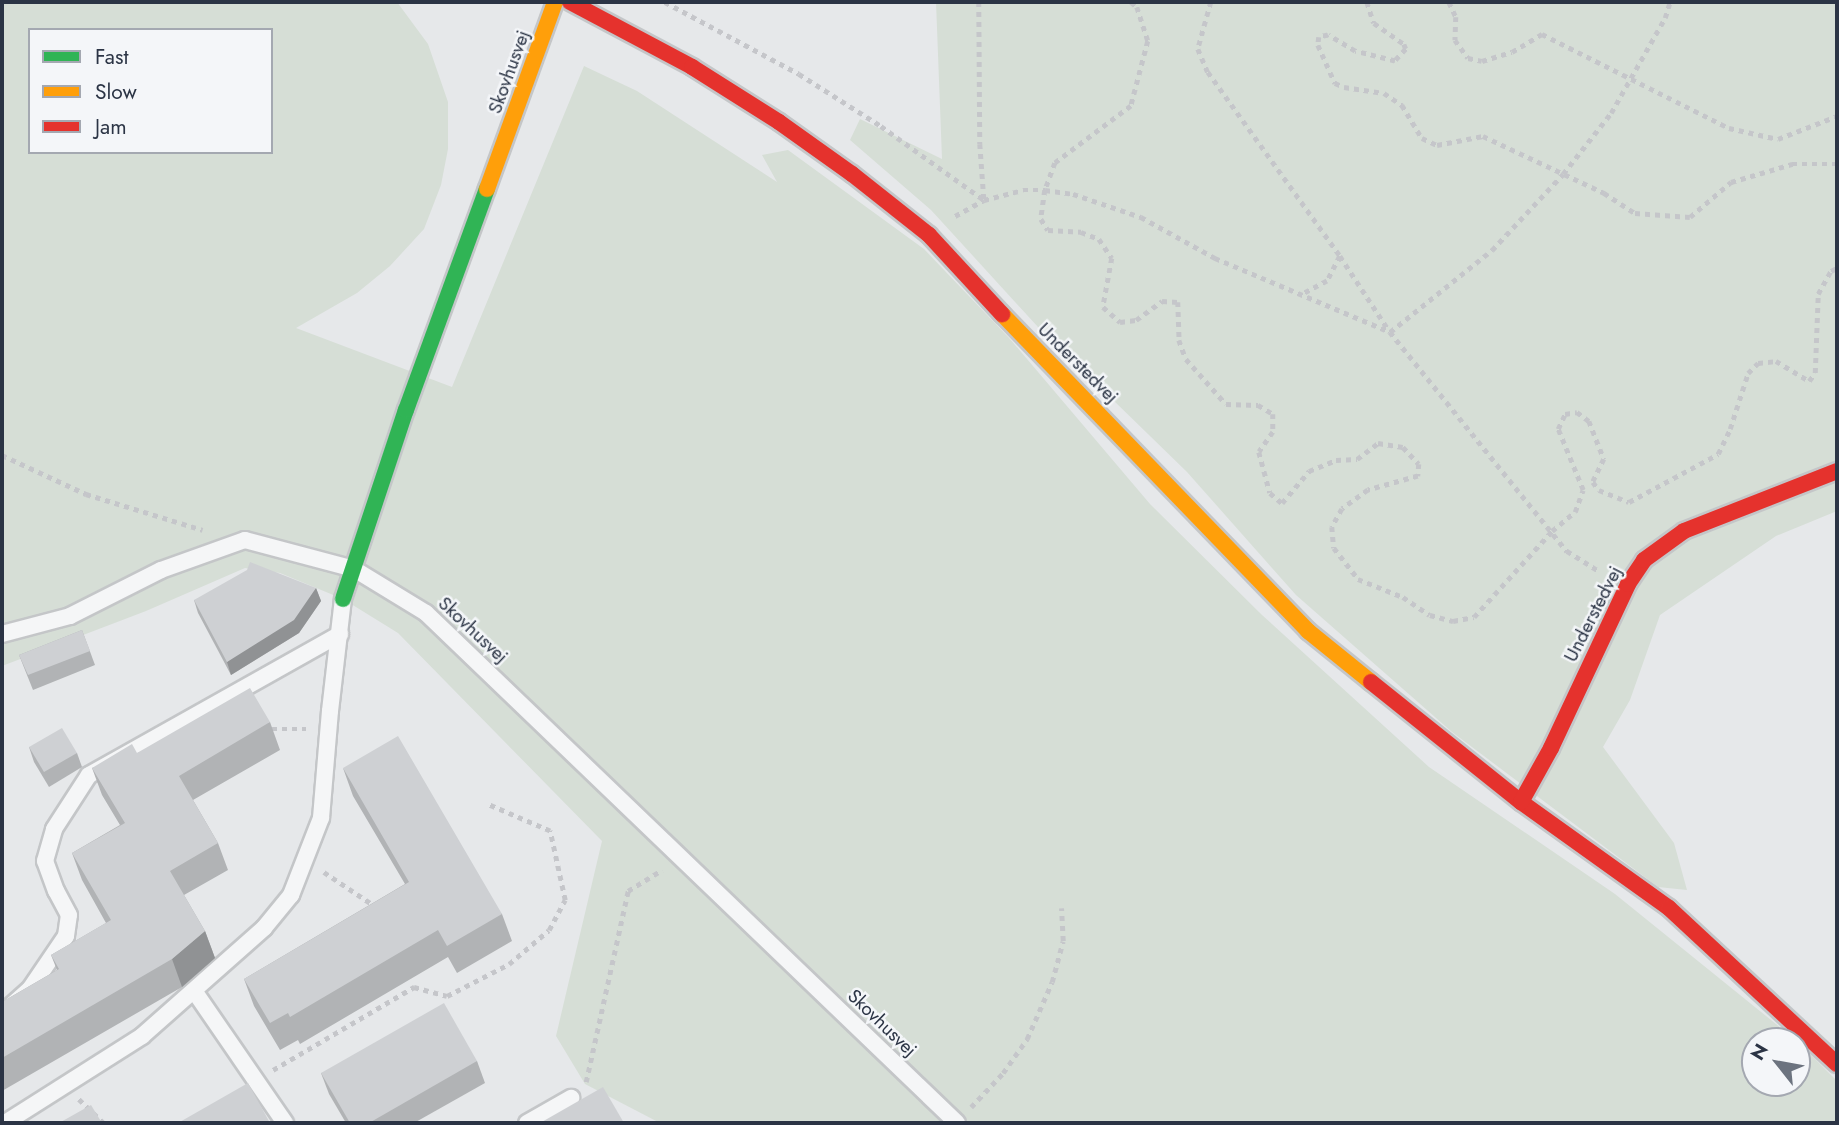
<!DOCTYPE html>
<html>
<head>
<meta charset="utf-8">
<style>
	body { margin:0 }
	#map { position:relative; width:1839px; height:1125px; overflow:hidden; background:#e6e8ea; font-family:Jost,sans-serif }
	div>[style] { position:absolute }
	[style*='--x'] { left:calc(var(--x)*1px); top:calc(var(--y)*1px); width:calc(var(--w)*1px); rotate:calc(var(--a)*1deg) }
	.green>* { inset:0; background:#d6ded6 }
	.path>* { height:4.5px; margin-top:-2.25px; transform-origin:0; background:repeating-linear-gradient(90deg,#c5c6ca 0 5px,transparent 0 10px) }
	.roads { filter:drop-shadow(2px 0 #c4c6c8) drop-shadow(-2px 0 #c4c6c8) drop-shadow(0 2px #c4c6c8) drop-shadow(0 -2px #c4c6c8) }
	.lane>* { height:16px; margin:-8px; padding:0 8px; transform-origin:8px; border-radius:8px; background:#f5f6f7 }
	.fast>* { height:16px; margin:-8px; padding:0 8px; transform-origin:8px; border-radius:8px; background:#30b455 }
	.slow>* { height:16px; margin:-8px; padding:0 8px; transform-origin:8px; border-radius:8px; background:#ff9f0a }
	.jam>* { height:16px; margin:-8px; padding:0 8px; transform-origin:8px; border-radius:8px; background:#e5322d }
	.wall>* { inset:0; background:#b1b3b5 }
	.shaded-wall>* { inset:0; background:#909294 }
	.building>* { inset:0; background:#ced0d3 }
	span { translate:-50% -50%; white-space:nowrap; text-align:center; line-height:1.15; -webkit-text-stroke:5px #f4f6f9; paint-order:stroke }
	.street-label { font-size:19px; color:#2b3445 }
	.frame { position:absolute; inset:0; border:4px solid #2b3445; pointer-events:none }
	.legend { position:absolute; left:28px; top:28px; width:245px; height:126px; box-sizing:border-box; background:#f4f6f9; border:2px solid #a4a8b1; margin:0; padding:9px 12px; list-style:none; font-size:21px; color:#2b3445 }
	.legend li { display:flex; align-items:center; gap:14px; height:35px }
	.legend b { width:35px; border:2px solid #a4a8b1 }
	.north { position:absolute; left:1741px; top:1027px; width:70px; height:70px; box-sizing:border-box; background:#f4f6f9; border:2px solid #a4a8b1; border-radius:50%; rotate:301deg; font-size:19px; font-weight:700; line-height:28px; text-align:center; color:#2b3445 }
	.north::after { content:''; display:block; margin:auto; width:24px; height:32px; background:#6c737f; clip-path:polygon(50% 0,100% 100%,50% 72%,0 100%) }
</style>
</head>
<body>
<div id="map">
	<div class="green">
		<i style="clip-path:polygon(evenodd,2px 2px,397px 2px,428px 44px,448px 102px,448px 149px,441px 185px,424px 229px,390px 266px,357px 293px,296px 328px,452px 387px,584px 66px,637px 91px,777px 182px,762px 155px,788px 150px,924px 249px,1010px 339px,1150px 504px,1262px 615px,1429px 767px,1615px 894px,1797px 1041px,1755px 1041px,1755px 1083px,1797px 1083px,1797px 1041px,1837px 1081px,1837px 1123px,660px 1123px,585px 1084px,556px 1036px,602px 841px,398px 633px,343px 599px,280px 573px,245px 568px,146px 611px,2px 666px,2px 2px,30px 30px,271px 30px,271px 152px,30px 152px,30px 30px)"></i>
		<i style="clip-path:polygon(936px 2px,1837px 2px,1837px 511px,1776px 536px,1660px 615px,1630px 700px,1603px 747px,1674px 843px,1687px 890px,1658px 887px,1452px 732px,1296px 595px,1187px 472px,1038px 327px,931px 210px,850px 140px,860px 119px,942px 159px)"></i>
	</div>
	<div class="path">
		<i style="--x:665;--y:2;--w:152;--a:28.2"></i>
		<i style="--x:799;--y:74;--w:97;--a:32.4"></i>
		<i style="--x:881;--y:126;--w:127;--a:35.7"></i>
		<i style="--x:979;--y:2;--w:142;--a:89.6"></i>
		<i style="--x:980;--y:144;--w:55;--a:85.8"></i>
		<i style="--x:1131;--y:2;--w:8;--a:40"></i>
		<i style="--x:1137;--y:7;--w:36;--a:72"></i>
		<i style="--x:1148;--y:41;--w:67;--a:104.7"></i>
		<i style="--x:1131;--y:106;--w:95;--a:143.1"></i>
		<i style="--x:1055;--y:163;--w:29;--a:110"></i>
		<i style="--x:1045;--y:190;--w:29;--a:98"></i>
		<i style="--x:1041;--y:219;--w:13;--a:58"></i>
		<i style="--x:1048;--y:230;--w:33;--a:3"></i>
		<i style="--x:1081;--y:232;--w:19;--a:21"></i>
		<i style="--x:1099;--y:239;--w:23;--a:56"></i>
		<i style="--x:1112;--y:258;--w:50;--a:100.4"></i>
		<i style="--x:1103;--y:307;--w:23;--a:41"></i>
		<i style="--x:1120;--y:322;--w:16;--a:-7"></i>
		<i style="--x:1136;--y:320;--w:32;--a:-36"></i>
		<i style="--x:1162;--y:301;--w:16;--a:4"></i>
		<i style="--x:1178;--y:302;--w:38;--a:88"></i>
		<i style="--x:1179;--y:340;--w:20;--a:70"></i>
		<i style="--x:1186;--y:359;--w:60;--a:48.4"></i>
		<i style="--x:1226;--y:404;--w:32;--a:2"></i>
		<i style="--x:1258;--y:405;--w:17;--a:31"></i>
		<i style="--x:1273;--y:414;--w:18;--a:90"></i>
		<i style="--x:1273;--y:432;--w:24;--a:125"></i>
		<i style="--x:1259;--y:452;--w:42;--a:75"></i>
		<i style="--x:1270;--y:493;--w:16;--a:40"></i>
		<i style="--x:1282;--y:503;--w:42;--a:-49.8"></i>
		<i style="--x:1309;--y:471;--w:29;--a:-22"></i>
		<i style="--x:1336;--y:460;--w:21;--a:-3"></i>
		<i style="--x:1357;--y:459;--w:26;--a:-37"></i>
		<i style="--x:1378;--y:443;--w:25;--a:9"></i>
		<i style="--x:1403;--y:447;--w:23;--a:47"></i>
		<i style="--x:1419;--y:464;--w:12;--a:95"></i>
		<i style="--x:1418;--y:476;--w:52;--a:164.4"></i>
		<i style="--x:1368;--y:490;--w:32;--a:144"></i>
		<i style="--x:1342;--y:509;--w:21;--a:119"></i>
		<i style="--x:1332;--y:527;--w:21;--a:85"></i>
		<i style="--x:1334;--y:548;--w:39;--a:52"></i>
		<i style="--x:1358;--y:579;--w:48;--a:21.8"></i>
		<i style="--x:1403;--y:597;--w:32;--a:34"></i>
		<i style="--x:1430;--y:615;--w:24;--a:15"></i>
		<i style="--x:1453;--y:621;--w:21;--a:-11"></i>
		<i style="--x:1474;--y:617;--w:116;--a:-47.8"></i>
		<i style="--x:1552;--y:531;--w:30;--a:-40"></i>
		<i style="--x:1575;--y:512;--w:23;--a:-70"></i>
		<i style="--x:1583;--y:490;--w:66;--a:-112.3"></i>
		<i style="--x:1558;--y:429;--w:17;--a:-65"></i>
		<i style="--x:1565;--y:414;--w:12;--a:-9"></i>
		<i style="--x:1577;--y:412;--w:15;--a:37"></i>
		<i style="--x:1589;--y:421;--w:41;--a:68.5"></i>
		<i style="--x:1604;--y:459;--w:25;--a:116"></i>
		<i style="--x:1593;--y:482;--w:10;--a:53"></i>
		<i style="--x:1599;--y:490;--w:32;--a:22"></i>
		<i style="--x:1629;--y:502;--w:101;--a:-28.3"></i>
		<i style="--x:1718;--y:454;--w:28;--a:-64"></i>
		<i style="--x:1730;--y:429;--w:59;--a:-72.2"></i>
		<i style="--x:1748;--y:373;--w:14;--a:-45"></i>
		<i style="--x:1758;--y:363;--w:18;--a:-6"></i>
		<i style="--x:1776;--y:361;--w:39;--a:31"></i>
		<i style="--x:1809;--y:381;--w:10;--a:-53"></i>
		<i style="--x:1815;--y:373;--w:79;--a:-87.8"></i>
		<i style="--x:1818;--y:294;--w:26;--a:-61"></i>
		<i style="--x:1831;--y:271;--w:7;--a:-27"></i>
		<i style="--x:1211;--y:2;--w:49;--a:105.5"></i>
		<i style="--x:1198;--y:49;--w:25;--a:67"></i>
		<i style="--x:1208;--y:72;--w:226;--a:54.3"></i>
		<i style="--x:1340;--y:256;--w:28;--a:117"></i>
		<i style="--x:1327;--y:281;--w:26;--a:152"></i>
		<i style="--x:1367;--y:2;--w:22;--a:72"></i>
		<i style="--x:1374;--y:23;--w:37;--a:35"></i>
		<i style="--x:1404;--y:44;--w:5;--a:68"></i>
		<i style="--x:1406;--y:49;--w:16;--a:133"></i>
		<i style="--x:1395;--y:61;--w:41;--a:-166"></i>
		<i style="--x:1355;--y:51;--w:31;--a:-149"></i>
		<i style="--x:1328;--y:35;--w:9;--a:167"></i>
		<i style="--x:1319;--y:37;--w:8;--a:97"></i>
		<i style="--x:1318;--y:45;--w:42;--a:65.9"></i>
		<i style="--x:1335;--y:83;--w:10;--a:24"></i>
		<i style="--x:1344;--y:87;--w:40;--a:8.5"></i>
		<i style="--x:1384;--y:93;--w:22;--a:34"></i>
		<i style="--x:1402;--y:105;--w:39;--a:59"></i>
		<i style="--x:1422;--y:138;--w:17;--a:25"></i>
		<i style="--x:1437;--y:145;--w:47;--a:-11.1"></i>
		<i style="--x:1483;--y:136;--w:134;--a:25.2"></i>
		<i style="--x:1604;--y:193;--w:37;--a:33"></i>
		<i style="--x:1635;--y:213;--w:55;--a:4.2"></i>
		<i style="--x:1690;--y:217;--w:54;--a:-40.5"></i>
		<i style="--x:1731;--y:182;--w:64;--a:-16.4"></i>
		<i style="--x:1792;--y:164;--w:45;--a:0"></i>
		<i style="--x:1449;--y:2;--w:17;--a:65"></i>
		<i style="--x:1456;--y:17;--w:23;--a:92"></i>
		<i style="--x:1455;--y:40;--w:22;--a:54"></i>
		<i style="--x:1468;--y:58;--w:14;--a:12"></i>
		<i style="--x:1482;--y:61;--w:31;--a:-17"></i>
		<i style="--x:1512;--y:52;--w:35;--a:-31"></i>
		<i style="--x:1542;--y:34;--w:209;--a:26.7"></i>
		<i style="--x:1729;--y:128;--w:50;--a:12.7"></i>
		<i style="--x:1778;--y:139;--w:63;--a:-21.3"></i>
		<i style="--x:955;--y:216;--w:33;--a:-29"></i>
		<i style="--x:984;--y:200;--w:40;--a:-14.4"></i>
		<i style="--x:1023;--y:190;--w:22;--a:0"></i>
		<i style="--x:1045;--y:190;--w:28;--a:8"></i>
		<i style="--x:1073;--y:194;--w:72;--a:18.7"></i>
		<i style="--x:1141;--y:217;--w:85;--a:29"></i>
		<i style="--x:1215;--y:258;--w:190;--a:22.9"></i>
		<i style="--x:1390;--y:332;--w:131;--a:-38.8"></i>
		<i style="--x:1492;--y:250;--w:104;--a:-46.9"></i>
		<i style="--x:1563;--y:174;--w:78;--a:-51.8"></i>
		<i style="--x:1611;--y:113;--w:109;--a:-60.4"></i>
		<i style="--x:1665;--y:18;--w:17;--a:-73"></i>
		<i style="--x:1340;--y:256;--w:91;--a:56.7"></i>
		<i style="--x:1390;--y:332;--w:282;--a:51.1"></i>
		<i style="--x:1567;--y:551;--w:36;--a:32"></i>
		<i style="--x:2;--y:455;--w:93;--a:24.9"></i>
		<i style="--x:86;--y:494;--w:122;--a:17.1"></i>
		<i style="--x:272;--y:729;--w:34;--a:0"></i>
		<i style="--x:324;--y:872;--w:61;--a:33.7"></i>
		<i style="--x:273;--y:1070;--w:164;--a:-30.5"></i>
		<i style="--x:414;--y:987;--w:34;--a:15"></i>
		<i style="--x:447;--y:996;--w:70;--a:-27.3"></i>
		<i style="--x:509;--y:964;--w:52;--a:-40.4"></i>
		<i style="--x:549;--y:930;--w:34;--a:-62"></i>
		<i style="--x:565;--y:900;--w:71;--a:-102.3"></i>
		<i style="--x:550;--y:831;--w:69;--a:-156.8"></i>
		<i style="--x:586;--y:1082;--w:196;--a:-77.6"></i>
		<i style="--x:628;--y:891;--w:40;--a:-32"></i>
		<i style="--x:79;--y:1099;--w:35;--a:44"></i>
		<i style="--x:971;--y:1107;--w:47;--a:-46.7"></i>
		<i style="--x:1003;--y:1073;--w:42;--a:-54.8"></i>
		<i style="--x:1027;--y:1039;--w:62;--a:-66.3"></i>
		<i style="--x:1052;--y:982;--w:42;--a:-75"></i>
		<i style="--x:1063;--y:941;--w:33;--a:-93"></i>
	</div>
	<div class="roads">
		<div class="lane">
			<i style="--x:2;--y:634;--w:70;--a:-14.8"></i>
			<i style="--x:70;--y:616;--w:102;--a:-26.8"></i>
			<i style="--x:161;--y:570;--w:89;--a:-19.7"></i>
			<i style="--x:245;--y:540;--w:113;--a:14.9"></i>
			<i style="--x:354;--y:569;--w:84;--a:31.4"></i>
			<i style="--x:426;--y:613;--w:736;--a:43.84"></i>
			<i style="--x:195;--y:992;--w:159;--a:55.5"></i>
			<i style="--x:2;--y:1014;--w:38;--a:-42"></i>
			<i style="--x:30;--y:989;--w:64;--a:-55.8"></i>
			<i style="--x:66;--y:936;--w:21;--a:-82"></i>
			<i style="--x:69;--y:915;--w:27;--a:-118"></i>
			<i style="--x:56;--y:891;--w:32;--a:-110"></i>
			<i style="--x:45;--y:861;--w:33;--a:-74"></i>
			<i style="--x:54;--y:829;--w:64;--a:-57.1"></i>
			<i style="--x:89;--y:775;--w:288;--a:-29.3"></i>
			<i style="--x:5;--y:1123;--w:162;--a:-32.4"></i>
			<i style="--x:142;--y:1036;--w:163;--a:-41.5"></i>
			<i style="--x:264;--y:928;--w:43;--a:-50.7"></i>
			<i style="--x:291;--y:895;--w:83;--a:-68.7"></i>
			<i style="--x:321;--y:818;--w:107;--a:-85.2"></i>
			<i style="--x:330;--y:711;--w:113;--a:-83.4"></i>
			<i style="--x:527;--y:1123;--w:51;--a:-29.6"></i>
		</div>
		<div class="fast">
			<i style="--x:343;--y:599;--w:199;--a:-71.6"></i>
			<i style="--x:406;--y:410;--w:235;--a:-69.9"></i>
		</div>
		<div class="slow">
			<i style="--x:487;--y:189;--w:199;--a:-70"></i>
			<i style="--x:1002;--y:314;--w:441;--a:46"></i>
			<i style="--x:1308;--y:631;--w:81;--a:39"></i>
		</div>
		<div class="jam">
			<i style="--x:570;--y:2;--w:138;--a:28"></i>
			<i style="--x:692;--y:67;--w:103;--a:32.3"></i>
			<i style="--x:779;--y:122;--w:90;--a:35.5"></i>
			<i style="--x:852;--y:174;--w:98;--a:38.4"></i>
			<i style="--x:929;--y:235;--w:108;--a:47.3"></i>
			<i style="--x:1371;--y:682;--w:192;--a:38.7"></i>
			<i style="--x:1521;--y:802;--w:182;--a:35.6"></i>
			<i style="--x:1669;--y:908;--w:229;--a:42.9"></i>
			<i style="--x:1521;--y:802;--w:62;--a:-60.9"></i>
			<i style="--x:1551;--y:748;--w:181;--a:-64.8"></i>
			<i style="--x:1628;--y:584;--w:29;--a:-56"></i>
			<i style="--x:1644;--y:560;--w:49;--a:-35.9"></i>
			<i style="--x:1684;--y:531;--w:164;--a:-21.4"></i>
		</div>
	</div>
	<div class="wall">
		<i style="clip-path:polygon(316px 588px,321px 601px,299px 633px,231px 675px,198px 613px,194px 600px)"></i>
		<i style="clip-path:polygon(82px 630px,95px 665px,33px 690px,19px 655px)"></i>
		<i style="clip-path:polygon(270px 722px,280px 750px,193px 800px,218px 843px,228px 870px,184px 895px,205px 931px,215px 958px,182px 987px,2px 1091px,2px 1002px,57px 970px,51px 955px,106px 923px,82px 880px,72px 853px,120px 825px,102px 795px,92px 768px,137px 753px)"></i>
		<i style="clip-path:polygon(29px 747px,77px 753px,82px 767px,49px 787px,34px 762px)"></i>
		<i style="clip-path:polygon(343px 768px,502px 914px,512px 941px,457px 973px,448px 957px,300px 1044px,298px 1040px,280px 1050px,254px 1006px,244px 979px,405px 884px,353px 796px)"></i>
		<i style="clip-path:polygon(477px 1061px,485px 1083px,414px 1123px,346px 1123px,329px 1094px,321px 1073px)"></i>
	</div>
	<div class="shaded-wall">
		<i style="clip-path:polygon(316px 588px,321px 601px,299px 633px,231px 675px,227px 662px)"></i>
		<i style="clip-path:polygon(205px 931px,215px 958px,182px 987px,172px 959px)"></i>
	</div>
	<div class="building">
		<i style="clip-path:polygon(250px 562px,316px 588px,294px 620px,227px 662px,194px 600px,247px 570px)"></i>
		<i style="clip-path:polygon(82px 630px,90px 651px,28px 675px,19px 655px)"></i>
		<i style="clip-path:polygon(250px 688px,270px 722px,179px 776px,218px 843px,170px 871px,205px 931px,172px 959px,2px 1058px,2px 1002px,59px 969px,51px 955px,111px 920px,72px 853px,125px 823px,92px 768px,132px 744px,137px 753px)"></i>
		<i style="clip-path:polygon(62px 728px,77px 753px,44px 772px,29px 747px)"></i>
		<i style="clip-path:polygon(398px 736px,502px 914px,447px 946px,438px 930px,290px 1017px,288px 1013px,270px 1023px,244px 979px,409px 882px,343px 768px)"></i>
		<i style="clip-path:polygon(444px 1003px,477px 1061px,369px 1123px,350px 1123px,321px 1073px)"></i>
		<i style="clip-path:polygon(248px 1083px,270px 1123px,178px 1123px)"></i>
		<i style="clip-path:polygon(603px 1087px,624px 1123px,540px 1123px)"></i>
		<i style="clip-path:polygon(91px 1105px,102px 1123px,59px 1123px)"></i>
	</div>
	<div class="street-label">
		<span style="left:509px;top:72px;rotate:-70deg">Skovhusvej</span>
		<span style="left:1078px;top:363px;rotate:45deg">Understedvej</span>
		<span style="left:1593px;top:614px;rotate:-63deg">Understedvej</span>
		<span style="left:473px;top:630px;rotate:43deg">Skovhusvej</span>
		<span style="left:882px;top:1023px;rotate:44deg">Skovhusvej</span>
	</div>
	<div class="frame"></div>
	<ul class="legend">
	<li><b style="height:9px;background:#30b455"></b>Fast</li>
	<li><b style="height:9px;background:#ff9f0a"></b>Slow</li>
	<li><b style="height:9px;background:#e5322d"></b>Jam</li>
	</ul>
	<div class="north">N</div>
</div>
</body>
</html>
